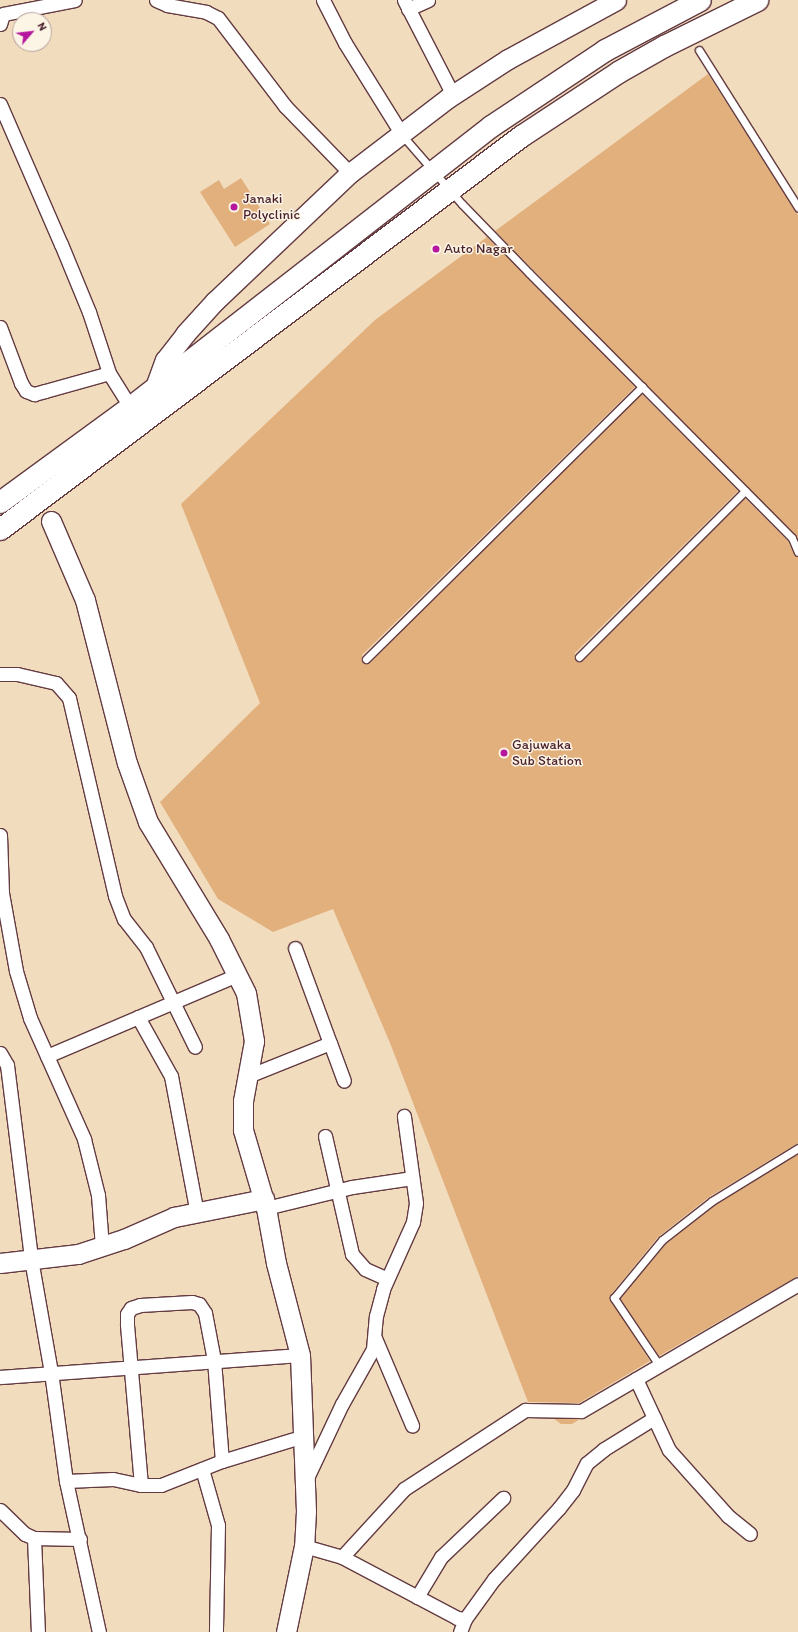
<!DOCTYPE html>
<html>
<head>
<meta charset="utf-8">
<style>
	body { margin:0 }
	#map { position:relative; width:798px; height:1632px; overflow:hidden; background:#f2dcbe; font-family:Itim,sans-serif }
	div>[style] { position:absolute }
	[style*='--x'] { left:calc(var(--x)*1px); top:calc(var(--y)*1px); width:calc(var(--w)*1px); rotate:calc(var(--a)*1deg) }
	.building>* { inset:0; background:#e1b07d }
	.roads { filter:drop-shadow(1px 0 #633b41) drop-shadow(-1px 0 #633b41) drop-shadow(0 1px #633b41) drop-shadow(0 -1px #633b41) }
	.lane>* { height:7px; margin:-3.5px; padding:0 3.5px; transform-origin:3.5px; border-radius:3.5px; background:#fff }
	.street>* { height:13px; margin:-6.5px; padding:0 6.5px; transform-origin:6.5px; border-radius:6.5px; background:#fff }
	.secondary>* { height:19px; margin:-9.5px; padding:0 9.5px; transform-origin:9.5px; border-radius:9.5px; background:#fff }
	.primary>* { height:21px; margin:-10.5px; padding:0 10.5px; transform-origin:10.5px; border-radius:10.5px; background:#fff }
	.dots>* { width:11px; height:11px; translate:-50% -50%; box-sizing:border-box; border:2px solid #fcf5e5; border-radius:50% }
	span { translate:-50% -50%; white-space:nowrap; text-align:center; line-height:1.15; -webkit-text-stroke:3px #fcf5e5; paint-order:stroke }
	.poi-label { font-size:14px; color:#4a1f2b }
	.left { translate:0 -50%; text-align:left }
	.north { position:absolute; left:12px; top:12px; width:40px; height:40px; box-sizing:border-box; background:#fcf5e5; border:1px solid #b59f9b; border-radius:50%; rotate:62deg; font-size:11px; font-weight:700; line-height:16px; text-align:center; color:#4a1f2b }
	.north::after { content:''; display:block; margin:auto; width:14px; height:18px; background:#b5179e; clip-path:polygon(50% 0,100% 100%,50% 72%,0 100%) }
</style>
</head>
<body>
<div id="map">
	<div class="building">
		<i style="clip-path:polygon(708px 74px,798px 215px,798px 539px,495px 231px)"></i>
		<i style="clip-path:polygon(241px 178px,270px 224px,235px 247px,200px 192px,219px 180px,224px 189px)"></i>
		<i style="clip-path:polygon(487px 237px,635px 387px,362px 655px,362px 662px,370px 663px,642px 394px,738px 491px,575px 653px,575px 660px,583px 661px,745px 498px,788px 541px,794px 554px,798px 557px,798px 1143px,709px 1197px,658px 1237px,609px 1297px,650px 1361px,579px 1403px,528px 1402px,390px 1043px,333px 909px,273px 932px,218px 899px,160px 802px,260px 703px,181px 504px,375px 320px)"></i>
		<i style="clip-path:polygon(798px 1154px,798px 1276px,659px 1356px,620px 1298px,666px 1244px,715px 1205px)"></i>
		<i style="clip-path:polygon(553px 1418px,580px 1419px,572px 1424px,561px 1424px)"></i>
	</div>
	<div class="roads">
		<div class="lane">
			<i style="--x:699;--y:50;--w:186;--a:57.8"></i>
			<i style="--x:402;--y:135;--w:91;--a:49"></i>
			<i style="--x:462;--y:204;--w:96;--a:45.8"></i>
			<i style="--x:529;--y:273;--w:373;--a:45.2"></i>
			<i style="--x:792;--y:538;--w:15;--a:67"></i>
			<i style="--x:579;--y:657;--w:235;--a:-45"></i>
			<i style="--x:366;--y:659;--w:388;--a:-44.6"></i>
			<i style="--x:659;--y:1365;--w:81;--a:-123.9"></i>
			<i style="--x:614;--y:1298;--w:75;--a:-50.4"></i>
			<i style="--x:662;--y:1240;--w:63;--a:-38"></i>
			<i style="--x:712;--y:1201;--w:101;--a:-31.6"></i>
		</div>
		<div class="street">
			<i style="--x:156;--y:0;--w:12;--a:24"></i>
			<i style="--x:167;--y:5;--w:40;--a:10"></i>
			<i style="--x:206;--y:12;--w:13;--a:27"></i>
			<i style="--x:218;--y:18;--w:111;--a:52.7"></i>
			<i style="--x:285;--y:106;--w:93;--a:45.9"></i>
			<i style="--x:323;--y:0;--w:48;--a:62.9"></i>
			<i style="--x:345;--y:43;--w:106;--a:58.1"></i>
			<i style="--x:404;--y:0;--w:107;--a:62.7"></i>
			<i style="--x:408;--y:9;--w:22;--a:-24"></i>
			<i style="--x:0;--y:24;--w:10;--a:-73"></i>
			<i style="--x:3;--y:14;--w:73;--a:-11"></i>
			<i style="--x:0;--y:104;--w:153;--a:66.5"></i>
			<i style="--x:61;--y:244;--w:74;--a:67.6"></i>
			<i style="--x:89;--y:312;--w:64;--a:71.8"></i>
			<i style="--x:109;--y:373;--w:40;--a:58"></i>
			<i style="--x:0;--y:327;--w:60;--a:69.4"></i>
			<i style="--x:21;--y:383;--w:9;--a:58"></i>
			<i style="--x:26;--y:391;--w:9;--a:21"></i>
			<i style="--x:34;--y:394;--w:11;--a:-15"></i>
			<i style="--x:45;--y:391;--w:66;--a:-15.7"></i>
			<i style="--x:0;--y:674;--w:17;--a:0"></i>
			<i style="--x:17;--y:674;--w:40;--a:13"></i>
			<i style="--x:56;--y:683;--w:20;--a:49"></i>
			<i style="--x:69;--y:698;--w:203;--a:76.9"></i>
			<i style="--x:115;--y:896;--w:25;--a:69"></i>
			<i style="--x:124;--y:919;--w:36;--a:52"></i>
			<i style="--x:146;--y:947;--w:111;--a:63.9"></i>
			<i style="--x:0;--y:835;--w:58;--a:88"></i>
			<i style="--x:2;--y:893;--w:79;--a:79.8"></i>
			<i style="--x:16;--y:971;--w:49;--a:73.4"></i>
			<i style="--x:30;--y:1018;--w:133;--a:65.9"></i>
			<i style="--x:84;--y:1139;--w:58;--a:76"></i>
			<i style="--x:98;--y:1195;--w:52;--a:85.6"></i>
			<i style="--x:295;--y:948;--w:101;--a:69.8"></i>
			<i style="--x:138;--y:1017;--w:68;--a:60.8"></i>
			<i style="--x:171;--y:1076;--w:140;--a:79.3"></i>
			<i style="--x:0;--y:1053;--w:14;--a:60"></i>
			<i style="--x:7;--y:1065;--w:195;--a:82.9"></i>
			<i style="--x:31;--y:1259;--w:115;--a:80"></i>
			<i style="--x:51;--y:1372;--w:110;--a:82.2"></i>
			<i style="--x:66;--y:1481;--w:155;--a:77.7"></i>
			<i style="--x:47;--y:1056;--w:207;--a:-23.1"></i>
			<i style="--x:248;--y:1076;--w:88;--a:-21.9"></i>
			<i style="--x:330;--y:1043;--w:40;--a:69.8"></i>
			<i style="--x:325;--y:1136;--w:121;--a:77.1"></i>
			<i style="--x:352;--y:1254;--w:20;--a:49"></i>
			<i style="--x:365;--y:1269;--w:24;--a:24"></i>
			<i style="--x:266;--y:1208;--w:89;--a:-13.7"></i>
			<i style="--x:352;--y:1187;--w:61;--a:-8.5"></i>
			<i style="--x:375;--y:1338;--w:95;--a:67"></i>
			<i style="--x:0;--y:1377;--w:301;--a:-4.2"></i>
			<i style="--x:636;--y:1379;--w:78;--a:65.1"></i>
			<i style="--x:669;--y:1450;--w:89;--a:48.2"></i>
			<i style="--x:728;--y:1516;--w:28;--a:39"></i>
			<i style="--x:202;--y:1469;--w:58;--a:74.1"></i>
			<i style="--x:218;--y:1525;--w:107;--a:91.1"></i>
			<i style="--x:306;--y:1480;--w:84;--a:-64.7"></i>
			<i style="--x:342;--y:1404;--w:63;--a:-60.6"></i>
			<i style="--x:373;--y:1349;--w:33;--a:-85"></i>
			<i style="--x:376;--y:1316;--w:28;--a:-75"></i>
			<i style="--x:383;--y:1289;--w:73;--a:-65.9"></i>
			<i style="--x:413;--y:1222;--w:19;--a:-81"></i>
			<i style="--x:416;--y:1203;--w:88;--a:-97.9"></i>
			<i style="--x:66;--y:1481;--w:47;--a:-2.4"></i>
			<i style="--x:113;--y:1479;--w:29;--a:12"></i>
			<i style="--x:141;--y:1485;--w:20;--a:0"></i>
			<i style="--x:161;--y:1485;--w:66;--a:-21.5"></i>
			<i style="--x:222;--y:1461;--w:86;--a:-17"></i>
			<i style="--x:141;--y:1485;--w:162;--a:-95"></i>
			<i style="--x:127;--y:1324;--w:10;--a:-90"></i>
			<i style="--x:127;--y:1314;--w:7;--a:-56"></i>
			<i style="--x:131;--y:1308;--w:9;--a:-18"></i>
			<i style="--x:140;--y:1305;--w:52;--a:-3.3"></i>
			<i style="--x:192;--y:1302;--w:7;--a:16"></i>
			<i style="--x:199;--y:1304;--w:11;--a:56"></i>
			<i style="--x:205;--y:1313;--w:48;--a:79.2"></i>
			<i style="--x:214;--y:1360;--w:101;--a:85.5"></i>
			<i style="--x:0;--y:1510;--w:35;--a:44"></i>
			<i style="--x:25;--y:1534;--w:10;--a:24"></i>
			<i style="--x:34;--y:1538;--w:46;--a:1.2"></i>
			<i style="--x:34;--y:1538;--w:94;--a:87.6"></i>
			<i style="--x:304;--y:1546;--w:40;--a:16"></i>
			<i style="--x:342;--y:1557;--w:92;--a:-47.6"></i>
			<i style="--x:404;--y:1489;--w:145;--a:-33.1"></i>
			<i style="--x:525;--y:1410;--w:56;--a:1"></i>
			<i style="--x:581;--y:1411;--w:251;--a:-30.3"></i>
			<i style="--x:342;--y:1557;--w:130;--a:27.9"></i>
			<i style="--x:457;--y:1618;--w:8;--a:7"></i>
			<i style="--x:465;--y:1619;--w:49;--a:-54.1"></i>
			<i style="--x:494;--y:1579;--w:96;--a:-47.5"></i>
			<i style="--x:559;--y:1508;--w:23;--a:-52"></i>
			<i style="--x:573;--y:1490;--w:30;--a:-63"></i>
			<i style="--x:587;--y:1463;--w:22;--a:-39"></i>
			<i style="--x:604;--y:1449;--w:59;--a:-31.8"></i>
			<i style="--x:417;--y:1597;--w:47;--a:-59"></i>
			<i style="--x:441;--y:1557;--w:86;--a:-43.6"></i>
			<i style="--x:460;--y:1632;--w:14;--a:-69"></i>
		</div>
		<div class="secondary">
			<i style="--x:155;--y:387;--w:29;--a:-70"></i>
			<i style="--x:165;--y:360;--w:33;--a:-52"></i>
			<i style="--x:185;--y:334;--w:45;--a:-47.7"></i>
			<i style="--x:215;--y:301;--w:186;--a:-43.5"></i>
			<i style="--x:350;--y:173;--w:123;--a:-37.4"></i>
			<i style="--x:448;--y:98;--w:72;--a:-33"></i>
			<i style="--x:508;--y:59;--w:123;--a:-28.6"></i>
			<i style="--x:51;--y:521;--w:86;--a:66.7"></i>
			<i style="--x:85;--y:600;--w:168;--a:75.6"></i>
			<i style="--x:127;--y:763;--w:63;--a:70.4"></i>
			<i style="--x:148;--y:822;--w:137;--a:58.7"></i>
			<i style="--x:219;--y:939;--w:60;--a:63.4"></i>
			<i style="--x:246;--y:993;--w:49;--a:80.5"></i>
			<i style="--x:254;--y:1041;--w:61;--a:100.4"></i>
			<i style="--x:243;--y:1101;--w:29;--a:90"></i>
			<i style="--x:243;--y:1130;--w:81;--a:73.6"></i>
			<i style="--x:266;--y:1208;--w:56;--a:79.7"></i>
			<i style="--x:276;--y:1263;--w:95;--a:75.4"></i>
			<i style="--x:300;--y:1355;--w:156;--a:87.8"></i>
			<i style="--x:306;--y:1511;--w:35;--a:93"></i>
			<i style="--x:304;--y:1546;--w:88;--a:101.8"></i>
			<i style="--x:0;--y:1263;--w:79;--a:-6.6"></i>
			<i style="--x:78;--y:1254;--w:48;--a:-18.1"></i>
			<i style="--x:124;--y:1239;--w:55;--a:-23.7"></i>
			<i style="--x:174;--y:1217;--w:92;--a:-11.3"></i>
		</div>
		<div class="primary">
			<i style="--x:0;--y:502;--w:161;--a:-36.2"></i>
			<i style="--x:130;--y:407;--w:457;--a:-37.9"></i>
			<i style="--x:491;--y:126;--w:137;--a:-33.7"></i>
			<i style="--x:605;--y:50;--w:107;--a:-27.8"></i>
			<i style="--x:0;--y:529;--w:653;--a:-37.03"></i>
			<i style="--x:521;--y:136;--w:116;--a:-33.4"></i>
			<i style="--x:618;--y:72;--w:53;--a:-29.5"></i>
			<i style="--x:664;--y:46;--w:104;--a:-26.3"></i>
		</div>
	</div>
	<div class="dots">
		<i style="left:234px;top:207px;background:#b5179e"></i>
		<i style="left:436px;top:249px;background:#b5179e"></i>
		<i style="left:504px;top:753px;background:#b5179e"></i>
	</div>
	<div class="poi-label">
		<span class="left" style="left:243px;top:207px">Janaki<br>Polyclinic</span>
		<span class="left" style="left:444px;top:249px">Auto Nagar</span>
		<span class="left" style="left:512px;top:753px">Gajuwaka<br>Sub Station</span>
	</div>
	<div class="north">N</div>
</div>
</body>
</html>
